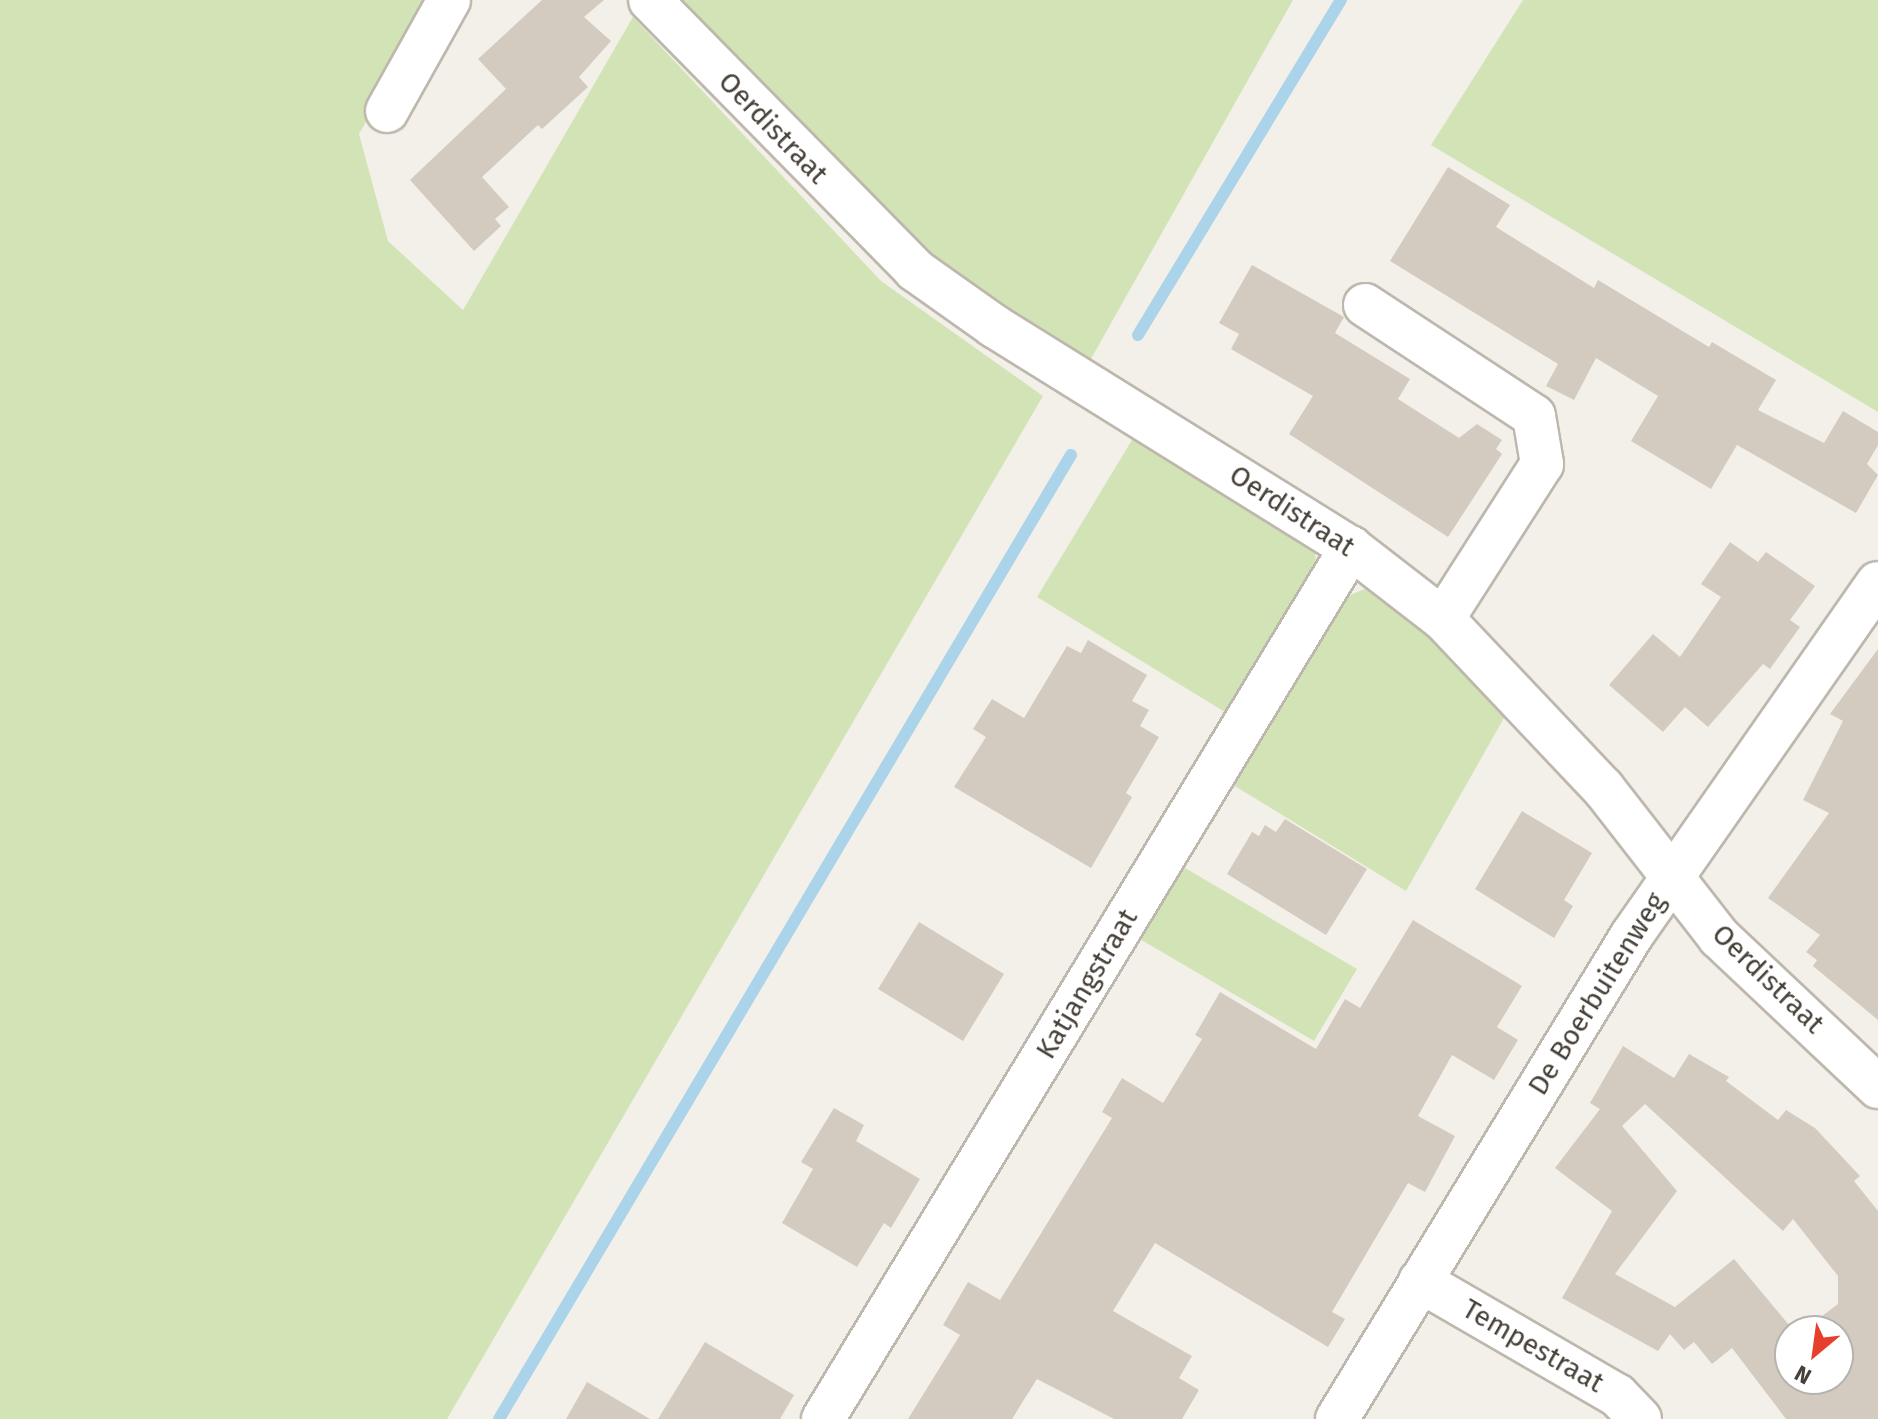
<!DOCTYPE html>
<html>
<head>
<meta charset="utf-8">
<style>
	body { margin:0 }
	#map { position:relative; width:1878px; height:1419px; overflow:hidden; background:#f3f0ea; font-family:"Fira Sans",sans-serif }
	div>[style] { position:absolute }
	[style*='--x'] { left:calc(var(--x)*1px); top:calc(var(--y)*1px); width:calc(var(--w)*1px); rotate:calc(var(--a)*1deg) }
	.green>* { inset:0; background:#d2e4b6 }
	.stream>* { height:12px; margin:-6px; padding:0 6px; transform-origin:6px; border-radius:6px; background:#abd4ea }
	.building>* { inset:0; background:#d4cbc0 }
	.roads { filter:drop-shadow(2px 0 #beb7ad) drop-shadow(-2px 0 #beb7ad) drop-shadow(0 2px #beb7ad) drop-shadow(0 -2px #beb7ad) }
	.minor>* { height:42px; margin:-21px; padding:0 21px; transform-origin:21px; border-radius:21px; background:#fff }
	span { translate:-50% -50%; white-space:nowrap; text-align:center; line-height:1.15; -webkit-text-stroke:7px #fff; paint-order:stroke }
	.street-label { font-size:28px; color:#464038 }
	.north { position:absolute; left:1774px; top:1315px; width:80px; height:80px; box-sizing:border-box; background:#fff; border:2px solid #b5b3af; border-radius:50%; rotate:209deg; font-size:22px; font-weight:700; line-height:32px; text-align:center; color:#464038 }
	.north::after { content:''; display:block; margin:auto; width:28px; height:36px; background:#e73f2d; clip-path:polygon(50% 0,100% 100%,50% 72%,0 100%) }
</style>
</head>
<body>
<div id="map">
	<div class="green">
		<i style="clip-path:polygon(0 0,436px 0,359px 134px,388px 241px,463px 310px,633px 17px,881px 281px,1043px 396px,447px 1419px,0 1419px)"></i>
		<i style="clip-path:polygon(671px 0,1293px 0,1087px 366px,979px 298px,879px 214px)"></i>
		<i style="clip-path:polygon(1523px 0,1878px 0,1878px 412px,1431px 145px)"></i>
		<i style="clip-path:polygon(1138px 430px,1314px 544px,1317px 570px,1233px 717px,1037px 597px)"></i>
		<i style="clip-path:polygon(1374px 585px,1394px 593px,1508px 711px,1406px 891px,1230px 783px,1341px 599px)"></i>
		<i style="clip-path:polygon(1180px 865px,1357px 969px,1314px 1041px,1138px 938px)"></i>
	</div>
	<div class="stream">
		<i style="--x:1138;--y:335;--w:392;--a:-58.8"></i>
		<i style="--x:499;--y:1419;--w:1121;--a:-59.32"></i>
	</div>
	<div class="building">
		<i style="clip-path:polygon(542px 0,604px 0,584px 17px,611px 41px,579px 77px,588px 87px,542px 129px,538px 125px,482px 177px,509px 207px,495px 219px,501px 226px,474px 251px,410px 180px,506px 89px,478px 59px)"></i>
		<i style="clip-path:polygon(1448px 167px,1510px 205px,1496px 227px,1594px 288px,1598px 280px,1709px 347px,1712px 342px,1776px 380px,1758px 410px,1824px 443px,1843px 411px,1878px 432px,1878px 445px,1867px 464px,1878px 475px,1856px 513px,1737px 445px,1711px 489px,1631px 441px,1658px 396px,1596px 358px,1574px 400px,1546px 386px,1558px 364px,1390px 261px)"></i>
		<i style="clip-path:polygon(1252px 265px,1344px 317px,1335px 333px,1410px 379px,1398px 399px,1459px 438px,1477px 424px,1502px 440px,1496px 449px,1502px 454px,1448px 537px,1289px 434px,1313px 396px,1231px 349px,1239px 334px,1219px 323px)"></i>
		<i style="clip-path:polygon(1730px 542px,1758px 562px,1766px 552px,1815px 586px,1790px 620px,1800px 627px,1770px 669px,1763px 664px,1708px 727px,1685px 707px,1663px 732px,1609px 685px,1653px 634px,1680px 657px,1721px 597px,1701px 584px)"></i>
		<i style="clip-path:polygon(1088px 640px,1147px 675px,1132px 701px,1149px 710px,1140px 726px,1159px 737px,1126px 793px,1132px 797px,1091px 868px,954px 787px,986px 737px,973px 729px,992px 699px,1024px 718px,1067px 646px,1081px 653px)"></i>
		<i style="clip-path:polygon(1878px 649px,1878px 1020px,1813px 966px,1817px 960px,1806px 952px,1820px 935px,1768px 898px,1829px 813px,1803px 800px,1843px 721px,1830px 714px)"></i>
		<i style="clip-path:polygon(1522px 811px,1592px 853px,1564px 900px,1573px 906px,1554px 938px,1475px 889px)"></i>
		<i style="clip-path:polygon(1285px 819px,1367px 869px,1326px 935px,1227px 874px,1252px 832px,1259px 836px,1265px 825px,1276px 832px)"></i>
		<i style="clip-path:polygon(1413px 920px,1522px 986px,1497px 1027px,1518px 1040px,1494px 1080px,1452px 1055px,1418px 1116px,1455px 1136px,1425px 1192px,1408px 1183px,1332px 1312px,1345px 1319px,1328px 1347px,1155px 1243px,1113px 1311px,1192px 1356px,1179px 1378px,1199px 1390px,1182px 1419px,1114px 1419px,1037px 1379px,1012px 1419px,908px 1419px,960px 1335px,943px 1325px,968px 1282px,1000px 1300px,1112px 1118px,1102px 1112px,1122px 1078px,1163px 1103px,1202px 1039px,1195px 1035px,1220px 992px,1316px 1049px,1345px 999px,1360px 1008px)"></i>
		<i style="clip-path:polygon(919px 922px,1004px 974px,963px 1041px,878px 989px)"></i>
		<i style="clip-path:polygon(evenodd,1623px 1046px,1674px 1078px,1689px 1054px,1729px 1077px,1726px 1081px,1778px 1120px,1786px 1110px,1815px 1128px,1860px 1176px,1854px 1181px,1878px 1211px,1878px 1419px,1786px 1419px,1732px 1348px,1712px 1364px,1694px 1342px,1684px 1350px,1670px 1334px,1658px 1351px,1562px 1298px,1612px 1211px,1555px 1168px,1600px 1109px,1590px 1103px,1623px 1046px,1645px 1104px,1783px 1231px,1793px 1219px,1838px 1276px,1838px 1304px,1802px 1331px,1838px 1331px,1838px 1379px,1790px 1379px,1794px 1331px,1734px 1259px,1675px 1307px,1615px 1274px,1677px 1191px,1622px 1126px,1645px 1104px)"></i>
		<i style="clip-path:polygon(834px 1108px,864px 1125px,856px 1141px,920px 1179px,891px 1228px,884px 1223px,857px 1267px,782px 1223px,813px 1169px,801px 1162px)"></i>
		<i style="clip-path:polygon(705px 1342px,794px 1395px,780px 1419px,658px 1419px)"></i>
		<i style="clip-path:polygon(587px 1382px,650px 1419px,566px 1419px)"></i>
	</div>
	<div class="roads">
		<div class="minor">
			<i style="--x:650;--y:0;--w:378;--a:45.5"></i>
			<i style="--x:915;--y:270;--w:97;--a:35.3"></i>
			<i style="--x:994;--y:326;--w:420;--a:31.9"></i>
			<i style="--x:1351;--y:548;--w:116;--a:37.7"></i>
			<i style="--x:1443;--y:619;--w:233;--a:46.6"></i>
			<i style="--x:1603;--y:788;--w:189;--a:52.1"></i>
			<i style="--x:1719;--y:937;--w:219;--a:43.3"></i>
			<i style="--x:387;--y:111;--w:127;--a:-60.8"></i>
			<i style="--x:1365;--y:305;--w:202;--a:33.3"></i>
			<i style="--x:1534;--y:416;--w:49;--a:80.5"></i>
			<i style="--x:1542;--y:464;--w:184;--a:122.6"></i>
			<i style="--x:1420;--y:1281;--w:228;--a:30.1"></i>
			<i style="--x:1617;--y:1395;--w:33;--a:46"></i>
			<i style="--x:823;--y:1419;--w:1019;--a:-58.78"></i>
			<i style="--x:1337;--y:1419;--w:567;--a:-58.64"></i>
			<i style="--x:1632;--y:935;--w:429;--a:-55.1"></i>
		</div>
	</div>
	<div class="street-label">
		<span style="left:773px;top:128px;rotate:46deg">Oerdistraat</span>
		<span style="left:1292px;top:511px;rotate:33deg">Oerdistraat</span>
		<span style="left:1768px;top:979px;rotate:44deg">Oerdistraat</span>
		<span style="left:1087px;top:984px;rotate:-59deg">Katjangstraat</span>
		<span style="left:1597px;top:994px;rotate:-58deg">De Boerbuitenweg</span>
		<span style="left:1533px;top:1346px;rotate:30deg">Tempestraat</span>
	</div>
	<div class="north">N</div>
</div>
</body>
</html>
